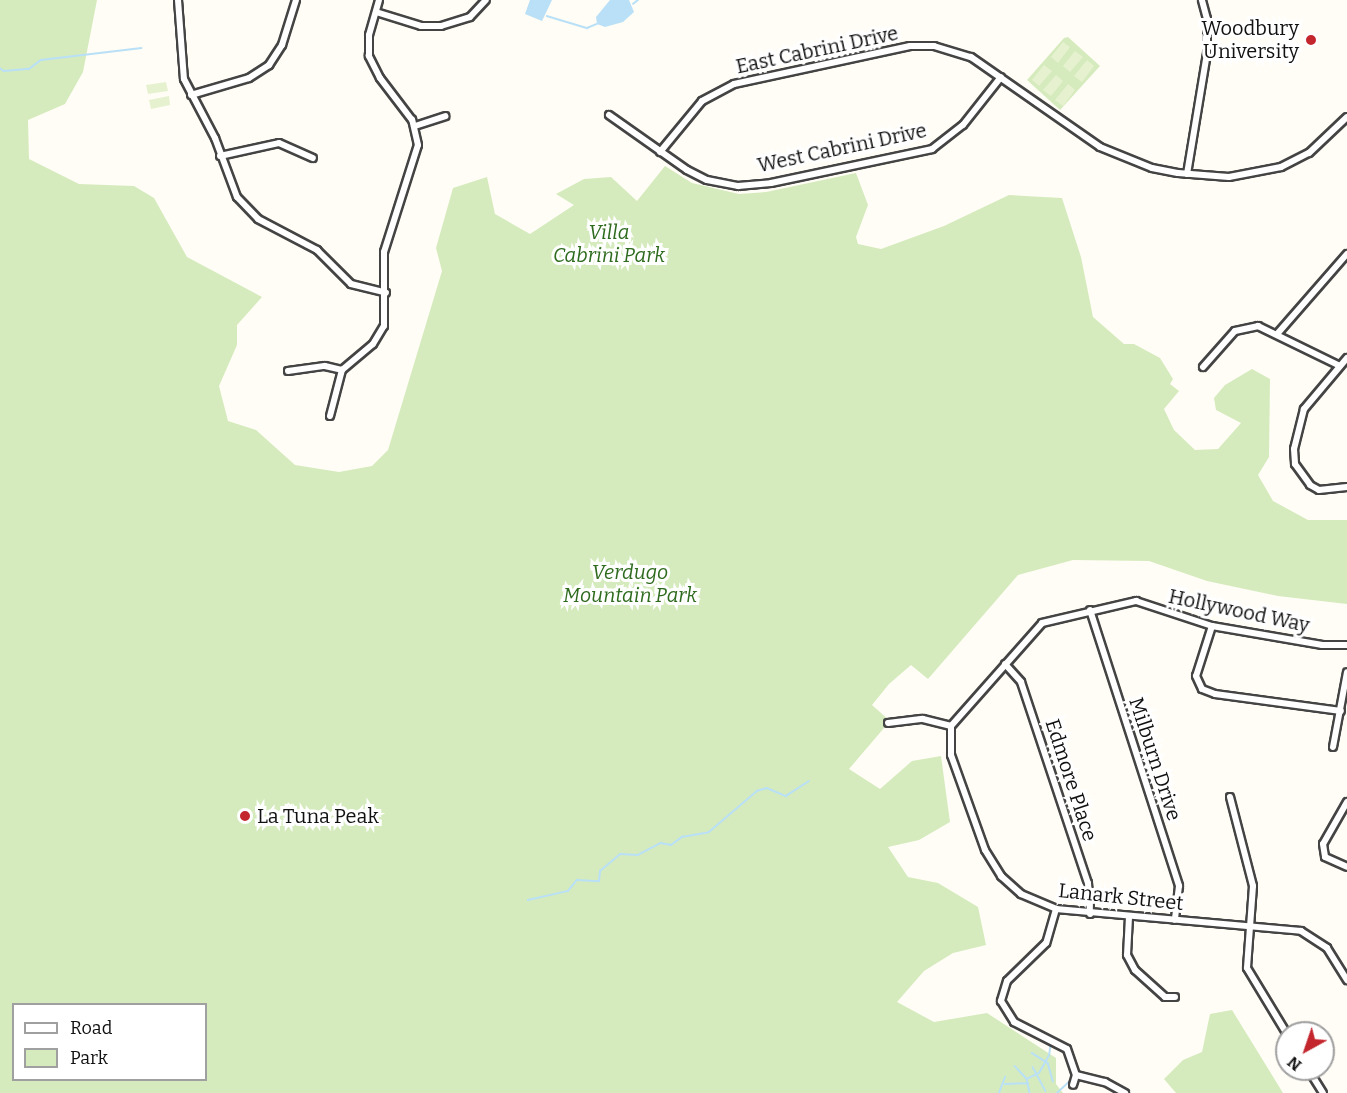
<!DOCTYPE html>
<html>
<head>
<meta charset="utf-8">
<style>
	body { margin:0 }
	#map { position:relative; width:1347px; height:1093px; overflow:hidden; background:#fffdf5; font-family:Bitter,serif }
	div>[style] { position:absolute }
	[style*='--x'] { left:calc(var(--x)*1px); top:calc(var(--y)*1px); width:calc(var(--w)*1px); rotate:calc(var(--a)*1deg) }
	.green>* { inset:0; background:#d5ebbd }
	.pitch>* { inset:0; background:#e6f2cf }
	.water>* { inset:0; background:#b9e0f7 }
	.stream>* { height:1.5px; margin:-0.75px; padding:0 0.75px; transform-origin:0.75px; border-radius:0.75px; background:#b9e0f7 }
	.roads { filter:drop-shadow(2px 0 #444) drop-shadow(-2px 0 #444) drop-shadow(0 2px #444) drop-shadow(0 -2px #444) }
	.minor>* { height:6px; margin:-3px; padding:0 3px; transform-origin:3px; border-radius:3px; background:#fff }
	.dots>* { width:16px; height:16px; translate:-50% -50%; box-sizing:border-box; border:3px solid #fff; border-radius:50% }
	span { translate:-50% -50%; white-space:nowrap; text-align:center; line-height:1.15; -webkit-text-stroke:6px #fff; paint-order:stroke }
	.poi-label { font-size:20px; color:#111 }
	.right { translate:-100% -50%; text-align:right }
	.left { translate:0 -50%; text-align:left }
	.street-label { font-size:20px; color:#111 }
	.park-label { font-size:20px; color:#2f6b1f; font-style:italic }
	.legend { position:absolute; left:12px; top:1003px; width:195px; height:78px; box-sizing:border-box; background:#fff; border:2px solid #a0a0a0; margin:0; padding:8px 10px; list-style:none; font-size:18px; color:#111 }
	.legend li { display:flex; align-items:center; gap:12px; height:30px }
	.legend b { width:30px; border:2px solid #a0a0a0 }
	.north { position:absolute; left:1275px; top:1021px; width:60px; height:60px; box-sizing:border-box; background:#fff; border:2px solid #a0a0a0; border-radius:50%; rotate:220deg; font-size:16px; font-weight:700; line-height:24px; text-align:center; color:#111 }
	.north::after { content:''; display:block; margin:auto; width:21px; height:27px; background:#c4262e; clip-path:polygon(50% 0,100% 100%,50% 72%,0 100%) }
</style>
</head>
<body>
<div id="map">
	<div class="green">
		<i style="clip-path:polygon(evenodd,0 0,97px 0,83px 72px,65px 104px,28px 120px,29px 159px,79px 184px,134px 186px,154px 198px,187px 257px,262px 297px,237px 325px,237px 345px,219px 386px,228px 421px,256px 430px,295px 465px,339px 472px,372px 466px,388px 450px,442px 271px,436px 248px,453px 188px,487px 177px,495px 214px,530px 234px,574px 205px,556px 194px,584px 179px,611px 177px,637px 201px,665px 166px,692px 183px,739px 194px,766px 192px,856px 173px,868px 205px,856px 237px,858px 244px,881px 249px,944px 226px,1009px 195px,1062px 198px,1081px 257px,1093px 317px,1124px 344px,1134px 344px,1160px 358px,1173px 379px,1170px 384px,1179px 391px,1164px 409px,1174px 430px,1195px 450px,1218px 449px,1241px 423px,1216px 410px,1214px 398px,1225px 385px,1252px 369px,1270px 379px,1269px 457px,1258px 475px,1273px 501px,1308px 520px,1347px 520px,1347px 604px,1278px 596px,1207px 581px,1149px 561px,1073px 560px,1018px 575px,928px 679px,911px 665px,889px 684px,872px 705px,890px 721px,849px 769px,880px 789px,912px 761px,941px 756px,950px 822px,919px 840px,888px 847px,908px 877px,938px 883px,978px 907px,986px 945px,953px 953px,924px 971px,897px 1002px,934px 1022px,987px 1013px,1056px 1058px,1056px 1084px,1063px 1093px,0 1093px,0 0,14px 1004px,206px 1004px,206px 1080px,14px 1080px,14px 1004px)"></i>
		<i style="clip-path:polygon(1068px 37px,1100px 66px,1060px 110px,1027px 80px,1064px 38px)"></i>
		<i style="clip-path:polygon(1232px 1010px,1283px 1093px,1176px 1093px,1164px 1079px,1183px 1060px,1202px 1052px,1210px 1014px)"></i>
	</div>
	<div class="pitch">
		<i style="clip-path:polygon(1063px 42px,1070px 47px,1058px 63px,1051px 57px)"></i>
		<i style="clip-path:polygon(1075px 51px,1083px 57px,1070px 72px,1063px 66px)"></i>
		<i style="clip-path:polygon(1087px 60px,1094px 66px,1082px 82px,1074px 76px)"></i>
		<i style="clip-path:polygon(1044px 65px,1052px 71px,1039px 86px,1032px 80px)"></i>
		<i style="clip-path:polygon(1056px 75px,1063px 81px,1051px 96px,1043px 90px)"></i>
		<i style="clip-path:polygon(166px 82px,168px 91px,148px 94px,146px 85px)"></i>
		<i style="clip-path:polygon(1068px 84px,1075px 90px,1063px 106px,1055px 100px)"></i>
		<i style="clip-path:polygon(169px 96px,170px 105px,151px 109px,149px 100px)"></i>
	</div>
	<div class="water">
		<i style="clip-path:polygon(530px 0,552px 0,542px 21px,525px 14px)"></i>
		<i style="clip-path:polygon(610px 0,629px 0,634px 12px,623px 22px,605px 27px,597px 24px,596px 17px)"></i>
	</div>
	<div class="stream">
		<i style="--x:633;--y:4;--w:6;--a:-39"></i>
		<i style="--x:547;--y:16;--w:42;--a:16.7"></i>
		<i style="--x:587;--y:28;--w:11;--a:-22"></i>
		<i style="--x:0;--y:68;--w:5;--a:37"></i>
		<i style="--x:4;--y:71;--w:25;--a:-5"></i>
		<i style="--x:29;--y:69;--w:15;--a:-37"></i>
		<i style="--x:41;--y:60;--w:101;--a:-6.8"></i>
		<i style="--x:528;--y:900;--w:41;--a:-12.7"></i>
		<i style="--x:568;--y:891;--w:14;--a:-51"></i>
		<i style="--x:577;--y:880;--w:22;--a:3"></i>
		<i style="--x:599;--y:881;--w:10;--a:-84"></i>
		<i style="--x:600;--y:871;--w:26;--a:-40"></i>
		<i style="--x:620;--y:854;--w:18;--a:3"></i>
		<i style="--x:638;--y:855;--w:26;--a:-28"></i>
		<i style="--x:661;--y:843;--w:10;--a:11"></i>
		<i style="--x:671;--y:845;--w:14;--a:-36"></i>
		<i style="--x:682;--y:837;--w:27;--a:-10"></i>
		<i style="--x:709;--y:832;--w:63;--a:-40.5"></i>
		<i style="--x:757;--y:791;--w:10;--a:-17"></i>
		<i style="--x:767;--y:788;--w:21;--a:23"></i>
		<i style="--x:786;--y:796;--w:27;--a:-33"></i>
		<i style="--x:1032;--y:1053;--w:19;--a:32"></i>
		<i style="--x:1048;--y:1063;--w:19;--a:74"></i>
		<i style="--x:1015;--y:1066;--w:18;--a:47"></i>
		<i style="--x:1027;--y:1079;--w:14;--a:78"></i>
		<i style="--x:1033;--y:1067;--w:27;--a:62"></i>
		<i style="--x:1027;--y:1079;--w:13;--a:-27"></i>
		<i style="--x:1039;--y:1073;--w:20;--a:-60"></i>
		<i style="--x:1049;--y:1056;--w:14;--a:-82"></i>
		<i style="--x:1005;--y:1084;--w:23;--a:-2"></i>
		<i style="--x:999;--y:1093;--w:17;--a:-69"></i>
		<i style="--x:1057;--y:1093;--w:16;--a:-43"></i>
	</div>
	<div class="roads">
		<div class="minor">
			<i style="--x:178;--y:0;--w:79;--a:85.7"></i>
			<i style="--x:184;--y:79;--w:67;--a:62.3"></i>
			<i style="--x:215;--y:138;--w:63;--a:69.6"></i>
			<i style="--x:237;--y:197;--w:30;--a:46"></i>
			<i style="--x:258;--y:219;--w:67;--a:27.7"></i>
			<i style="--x:317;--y:250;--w:48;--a:45"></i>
			<i style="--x:351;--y:284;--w:36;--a:14"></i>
			<i style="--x:376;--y:12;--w:47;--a:17.3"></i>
			<i style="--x:421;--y:26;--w:20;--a:0"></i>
			<i style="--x:441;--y:26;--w:30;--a:-17"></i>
			<i style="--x:470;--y:17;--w:23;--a:-47"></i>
			<i style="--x:191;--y:95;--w:60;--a:-16.3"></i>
			<i style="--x:249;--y:78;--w:24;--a:-33"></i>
			<i style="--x:269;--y:65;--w:24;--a:-57"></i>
			<i style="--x:282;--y:45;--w:47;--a:-72.7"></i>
			<i style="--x:609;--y:115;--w:95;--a:35.2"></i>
			<i style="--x:687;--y:170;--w:22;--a:27"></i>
			<i style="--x:707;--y:180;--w:32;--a:11"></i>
			<i style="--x:738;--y:186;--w:33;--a:-5"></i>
			<i style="--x:771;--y:183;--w:165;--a:-11.9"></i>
			<i style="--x:932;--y:149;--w:39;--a:-38"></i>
			<i style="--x:963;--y:125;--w:61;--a:-51.6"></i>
			<i style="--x:415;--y:126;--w:32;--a:-18"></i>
			<i style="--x:660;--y:152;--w:66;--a:-50.5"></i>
			<i style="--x:702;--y:101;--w:36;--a:-28"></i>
			<i style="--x:734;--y:84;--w:180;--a:-12.2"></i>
			<i style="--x:910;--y:46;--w:24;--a:0"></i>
			<i style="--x:934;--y:46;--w:39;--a:17"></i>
			<i style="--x:971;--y:57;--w:157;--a:34.9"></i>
			<i style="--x:1100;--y:147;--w:56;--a:22"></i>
			<i style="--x:1152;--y:168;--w:26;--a:11"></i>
			<i style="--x:1178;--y:173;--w:51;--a:4.5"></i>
			<i style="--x:1229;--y:177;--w:53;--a:-10.9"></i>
			<i style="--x:1281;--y:167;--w:31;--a:-27"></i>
			<i style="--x:1309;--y:153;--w:52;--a:-43.5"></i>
			<i style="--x:220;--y:156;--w:60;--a:-12.4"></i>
			<i style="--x:279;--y:143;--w:37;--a:24"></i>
			<i style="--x:1187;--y:174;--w:123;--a:-80.6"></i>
			<i style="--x:1207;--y:53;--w:34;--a:-90"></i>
			<i style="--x:1207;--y:19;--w:20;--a:-105"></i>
			<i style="--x:1278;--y:333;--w:105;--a:-48.9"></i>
			<i style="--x:1347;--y:358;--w:67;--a:130.1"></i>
			<i style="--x:1304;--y:409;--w:41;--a:104"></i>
			<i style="--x:1294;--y:449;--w:15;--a:86"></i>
			<i style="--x:1295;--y:464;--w:26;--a:54"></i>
			<i style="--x:1310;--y:485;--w:10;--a:29"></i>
			<i style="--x:1319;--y:490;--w:28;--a:-6"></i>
			<i style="--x:1203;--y:367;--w:48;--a:-48.4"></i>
			<i style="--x:1235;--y:331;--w:24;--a:-12"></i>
			<i style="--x:1258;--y:326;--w:91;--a:26"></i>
			<i style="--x:288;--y:371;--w:37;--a:-8"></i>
			<i style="--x:325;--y:366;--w:17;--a:13"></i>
			<i style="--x:330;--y:416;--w:48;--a:-75.4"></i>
			<i style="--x:342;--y:370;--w:40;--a:-40"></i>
			<i style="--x:373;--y:344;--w:21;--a:-59"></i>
			<i style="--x:384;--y:326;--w:74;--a:-90"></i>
			<i style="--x:384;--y:252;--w:112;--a:-72.4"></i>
			<i style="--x:418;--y:145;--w:26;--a:-103"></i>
			<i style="--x:412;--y:120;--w:53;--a:-127.3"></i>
			<i style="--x:380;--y:78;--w:25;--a:-117"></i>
			<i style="--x:369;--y:56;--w:21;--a:-90"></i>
			<i style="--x:369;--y:35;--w:36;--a:-74"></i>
			<i style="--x:1090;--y:610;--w:290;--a:72.1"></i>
			<i style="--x:1179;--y:886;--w:34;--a:97"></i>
			<i style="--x:1212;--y:626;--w:52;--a:107.7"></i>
			<i style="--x:1196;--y:676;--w:14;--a:65"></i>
			<i style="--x:1202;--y:689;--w:14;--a:21"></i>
			<i style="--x:1215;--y:694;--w:127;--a:7.7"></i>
			<i style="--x:1005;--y:664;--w:24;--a:48"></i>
			<i style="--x:1021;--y:682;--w:212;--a:71.6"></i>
			<i style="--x:1088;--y:883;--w:31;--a:86"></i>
			<i style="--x:888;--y:723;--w:35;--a:-7"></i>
			<i style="--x:923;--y:719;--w:29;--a:14"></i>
			<i style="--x:951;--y:726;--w:137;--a:-48.5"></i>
			<i style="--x:1042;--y:623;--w:97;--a:-13.2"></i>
			<i style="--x:1136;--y:601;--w:80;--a:18.2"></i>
			<i style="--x:1212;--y:626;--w:112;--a:9.8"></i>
			<i style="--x:1322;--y:645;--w:25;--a:0"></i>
			<i style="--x:951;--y:726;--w:29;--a:90"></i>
			<i style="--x:951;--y:755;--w:101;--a:70.3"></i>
			<i style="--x:985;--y:850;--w:31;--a:58"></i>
			<i style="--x:1001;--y:876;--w:27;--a:42"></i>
			<i style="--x:1021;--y:894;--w:38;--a:23"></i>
			<i style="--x:1056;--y:909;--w:246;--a:5.1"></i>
			<i style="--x:1301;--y:931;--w:31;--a:33"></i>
			<i style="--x:1327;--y:948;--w:38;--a:58"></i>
			<i style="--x:1333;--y:747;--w:76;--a:-79.4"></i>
			<i style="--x:1230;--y:797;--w:92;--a:75.5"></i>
			<i style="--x:1253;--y:886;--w:82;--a:94.2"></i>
			<i style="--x:1247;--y:968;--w:77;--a:58.8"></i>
			<i style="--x:1347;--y:802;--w:48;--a:119.7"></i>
			<i style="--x:1323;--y:844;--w:13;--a:81"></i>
			<i style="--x:1325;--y:857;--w:24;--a:24"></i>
			<i style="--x:1056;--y:909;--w:35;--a:106"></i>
			<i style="--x:1046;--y:943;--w:54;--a:135.7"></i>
			<i style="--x:1007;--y:981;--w:21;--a:107"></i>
			<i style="--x:1001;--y:1001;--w:25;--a:58"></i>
			<i style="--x:1014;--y:1022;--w:59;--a:27"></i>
			<i style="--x:1067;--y:1049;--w:28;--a:71"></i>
			<i style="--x:1076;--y:1075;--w:10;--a:107"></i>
			<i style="--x:1129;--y:917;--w:38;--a:93"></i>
			<i style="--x:1127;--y:955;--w:17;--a:62"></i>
			<i style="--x:1135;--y:970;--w:40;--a:42"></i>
			<i style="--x:1165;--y:997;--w:10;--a:0"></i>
			<i style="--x:1308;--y:1069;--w:28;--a:58"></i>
			<i style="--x:1076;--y:1075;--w:30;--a:14"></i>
			<i style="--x:1105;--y:1082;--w:23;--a:29"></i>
		</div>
	</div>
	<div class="dots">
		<i style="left:1311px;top:40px;background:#c4262e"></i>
		<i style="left:245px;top:816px;background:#c4262e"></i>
	</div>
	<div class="poi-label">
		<span class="right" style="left:1299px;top:40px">Woodbury<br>University</span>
		<span class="left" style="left:257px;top:816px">La Tuna Peak</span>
	</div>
	<div class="street-label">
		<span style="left:817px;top:50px;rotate:-12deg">East Cabrini Drive</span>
		<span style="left:842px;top:148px;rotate:-12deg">West Cabrini Drive</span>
		<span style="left:1239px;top:611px;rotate:12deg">Hollywood Way</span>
		<span style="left:1155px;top:759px;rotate:72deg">Milburn Drive</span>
		<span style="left:1071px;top:780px;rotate:72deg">Edmore Place</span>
		<span style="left:1121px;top:897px;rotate:6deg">Lanark Street</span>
	</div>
	<div class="park-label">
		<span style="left:609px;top:244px">Villa<br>Cabrini Park</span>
		<span style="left:630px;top:584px">Verdugo<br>Mountain Park</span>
	</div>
	<ul class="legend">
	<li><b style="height:8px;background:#fff"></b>Road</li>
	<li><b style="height:16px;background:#d5ebbd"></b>Park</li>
	</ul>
	<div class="north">N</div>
</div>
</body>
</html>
